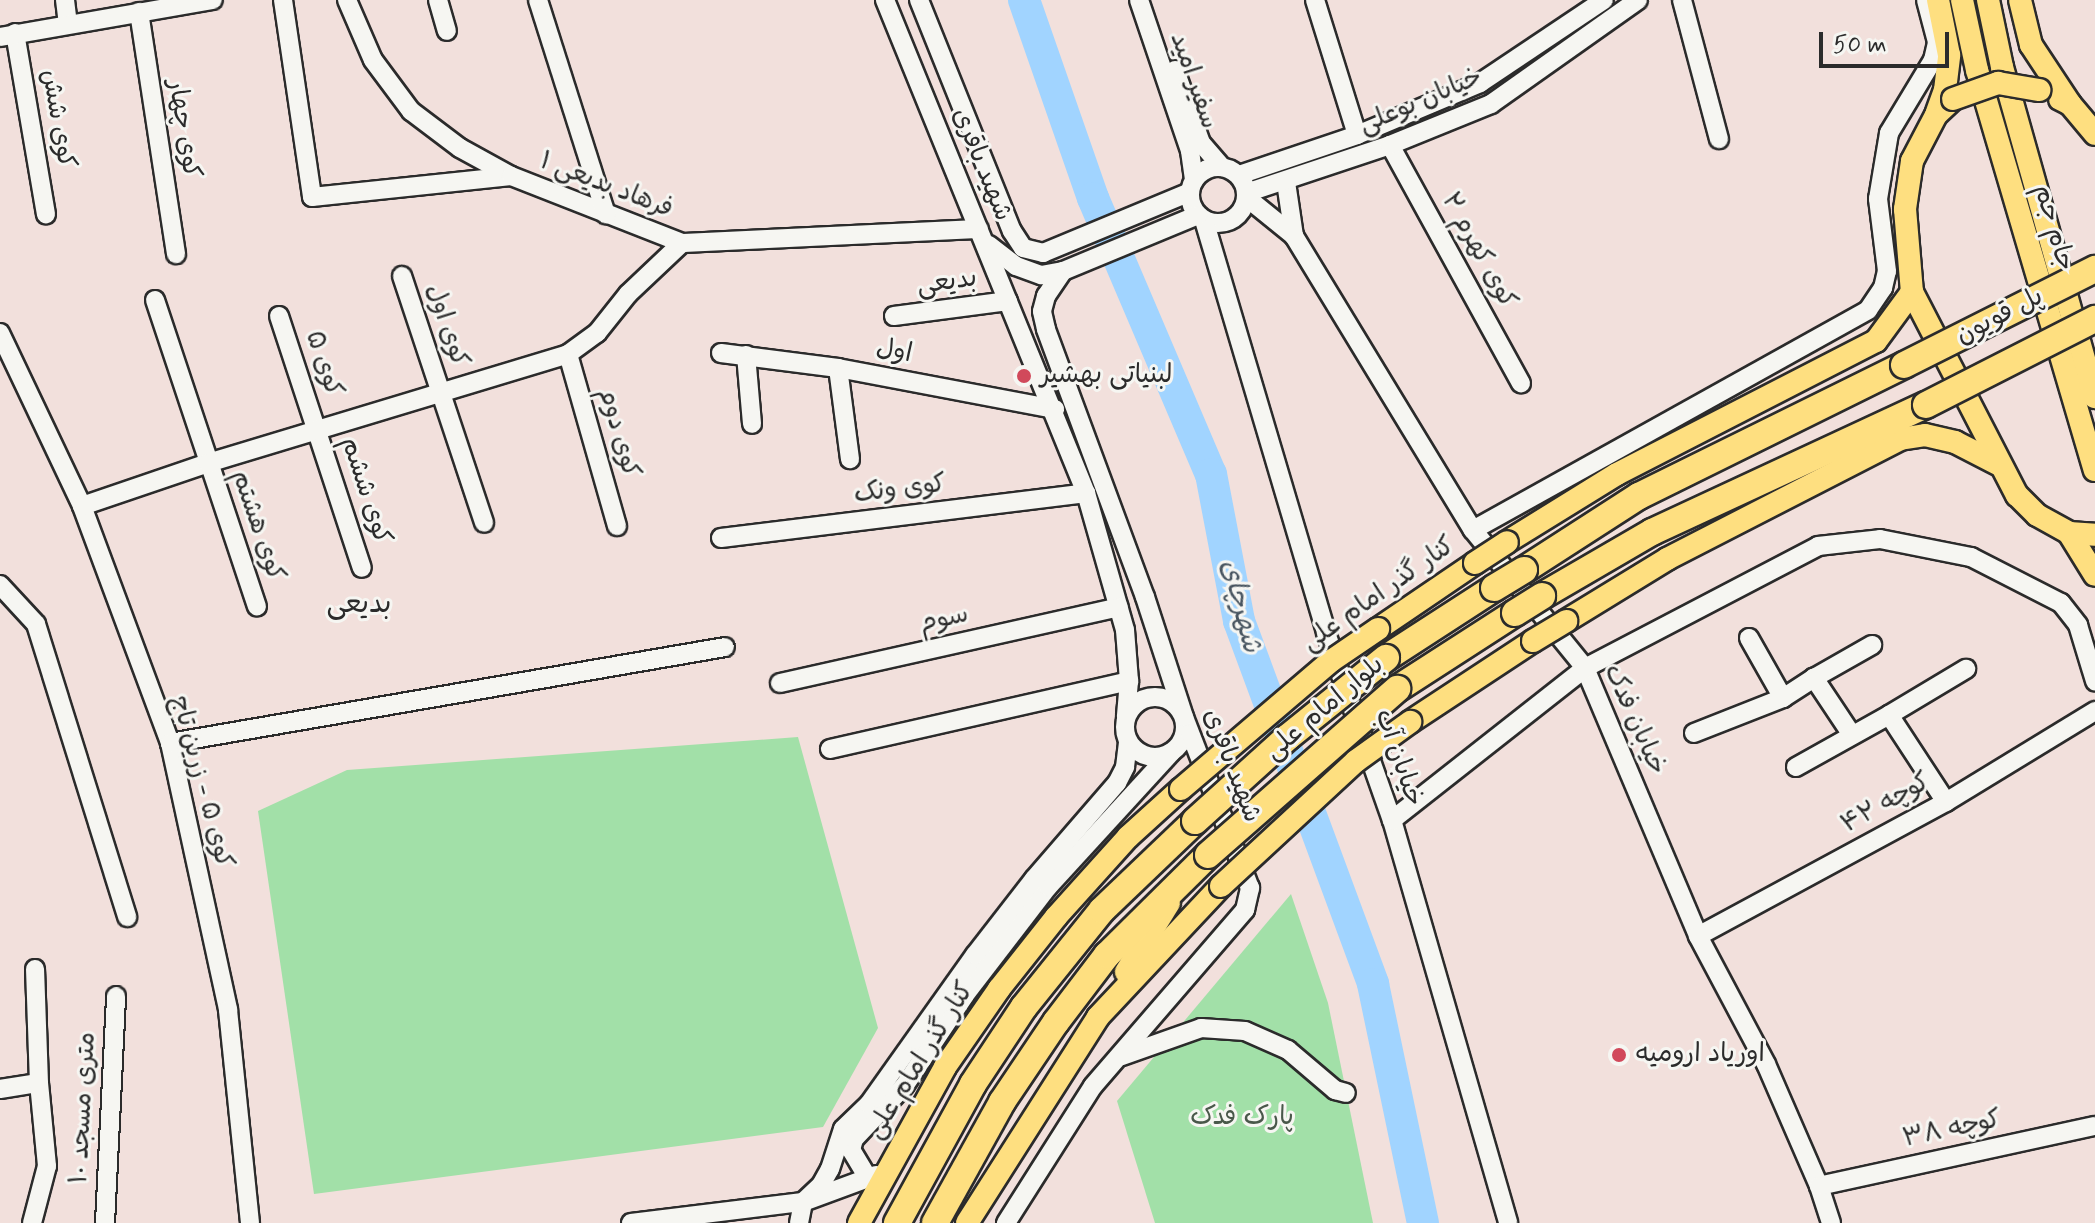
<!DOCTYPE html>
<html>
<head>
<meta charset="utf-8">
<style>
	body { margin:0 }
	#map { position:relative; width:2095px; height:1223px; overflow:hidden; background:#f2e0dc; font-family:Mynerve,"Playpen Sans Arabic",sans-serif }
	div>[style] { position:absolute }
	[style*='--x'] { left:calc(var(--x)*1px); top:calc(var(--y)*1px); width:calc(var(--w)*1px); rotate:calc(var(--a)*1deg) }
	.green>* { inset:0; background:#a2e0a8 }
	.river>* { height:32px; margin:-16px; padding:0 16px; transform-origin:16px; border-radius:16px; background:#a1d4ff }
	.roads { filter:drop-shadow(2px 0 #2b2b2b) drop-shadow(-2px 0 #2b2b2b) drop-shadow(0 2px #2b2b2b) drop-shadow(0 -2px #2b2b2b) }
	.minor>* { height:18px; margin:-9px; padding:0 9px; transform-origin:9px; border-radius:9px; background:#f6f6f2 }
	.minor>.ring { margin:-9px; padding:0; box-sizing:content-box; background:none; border:18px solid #f6f6f2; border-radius:50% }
	.major>* { height:22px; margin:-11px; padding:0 11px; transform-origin:11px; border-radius:11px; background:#fedf80 }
	.highway>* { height:26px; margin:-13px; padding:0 13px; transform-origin:13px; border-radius:13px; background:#fedf80 }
	.bridges { filter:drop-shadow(2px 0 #2b2b2b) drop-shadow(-2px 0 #2b2b2b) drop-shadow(0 2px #2b2b2b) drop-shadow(0 -2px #2b2b2b) }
	.major-bridge>* { height:22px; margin:-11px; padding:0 11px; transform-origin:11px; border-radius:11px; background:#fedf80 }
	.highway-bridge>* { height:26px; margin:-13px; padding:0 13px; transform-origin:13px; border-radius:13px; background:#fedf80 }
	.dots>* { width:22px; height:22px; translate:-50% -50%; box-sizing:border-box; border:4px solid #f6f6f2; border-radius:50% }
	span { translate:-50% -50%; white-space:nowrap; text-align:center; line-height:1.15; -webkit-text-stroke:6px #f6f6f2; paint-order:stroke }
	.street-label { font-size:26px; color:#2b2b2b }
	.poi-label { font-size:26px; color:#2b2b2b }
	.left { translate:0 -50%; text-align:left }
	.park-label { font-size:26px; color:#49584a }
	.neighbourhood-label { font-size:28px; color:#2b2b2b }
	.water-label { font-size:28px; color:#485560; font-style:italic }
	.scale { position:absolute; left:1819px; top:32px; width:130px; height:36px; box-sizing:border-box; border:4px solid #2b2b2b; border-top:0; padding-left:10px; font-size:24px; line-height:28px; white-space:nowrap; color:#2b2b2b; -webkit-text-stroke:6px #f6f6f2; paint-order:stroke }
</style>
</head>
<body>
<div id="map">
	<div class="green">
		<i style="clip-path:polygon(798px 737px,878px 1028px,823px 1127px,314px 1194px,258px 811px,347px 770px)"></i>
		<i style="clip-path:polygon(1291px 894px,1328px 1003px,1373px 1223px,1155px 1223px,1117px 1101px)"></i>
	</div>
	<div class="river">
		<i style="--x:1024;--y:0;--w:210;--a:70.8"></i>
		<i style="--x:1093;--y:198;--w:300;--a:66.9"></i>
		<i style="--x:1211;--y:474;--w:150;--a:79.2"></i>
		<i style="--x:1239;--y:621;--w:387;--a:69.7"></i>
		<i style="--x:1373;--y:984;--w:244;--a:78.2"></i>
	</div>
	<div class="roads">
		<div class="minor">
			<i style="--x:65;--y:0;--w:23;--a:83"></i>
			<i style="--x:283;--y:0;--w:199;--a:81.6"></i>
			<i style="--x:312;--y:197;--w:200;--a:-6"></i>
			<i style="--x:347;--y:0;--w:65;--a:66.6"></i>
			<i style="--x:373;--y:60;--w:64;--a:53.3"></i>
			<i style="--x:411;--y:111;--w:61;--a:37.1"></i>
			<i style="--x:460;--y:148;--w:58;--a:28.8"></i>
			<i style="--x:511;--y:176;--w:184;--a:21.4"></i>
			<i style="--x:682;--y:243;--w:297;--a:-2.7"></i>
			<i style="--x:438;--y:0;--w:32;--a:74"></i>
			<i style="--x:538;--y:0;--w:225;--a:72.4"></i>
			<i style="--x:885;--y:0;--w:532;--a:67.82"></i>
			<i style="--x:1086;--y:493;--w:142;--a:74.1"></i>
			<i style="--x:1125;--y:630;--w:51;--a:85.5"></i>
			<i style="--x:1129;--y:681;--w:36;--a:95"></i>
			<i style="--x:919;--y:0;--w:249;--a:68.1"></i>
			<i style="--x:1012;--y:231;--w:20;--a:57"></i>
			<i style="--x:1023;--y:248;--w:21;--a:14"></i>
			<i style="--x:1043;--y:253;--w:159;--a:-22.5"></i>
			<i style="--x:1139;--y:0;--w:159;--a:71.3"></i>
			<i style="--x:1190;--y:151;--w:29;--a:82"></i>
			<i style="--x:1315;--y:0;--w:141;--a:72.7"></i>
			<i style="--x:1682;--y:0;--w:144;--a:75.1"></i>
			<i style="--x:139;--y:12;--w:245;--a:81.3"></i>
			<i style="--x:15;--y:33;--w:184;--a:80.3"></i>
			<i style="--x:0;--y:37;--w:216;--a:-9.9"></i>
			<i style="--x:1175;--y:70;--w:77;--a:70.4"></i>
			<i style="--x:1201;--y:143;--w:32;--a:49"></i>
			<i style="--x:1390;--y:145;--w:272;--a:61.2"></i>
			<i class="ring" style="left:1190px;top:167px;width:38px;height:38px"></i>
			<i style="--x:1239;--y:175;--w:125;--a:-18.7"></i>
			<i style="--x:1357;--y:135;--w:134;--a:-22.9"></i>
			<i style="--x:1480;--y:83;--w:149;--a:-33.8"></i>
			<i style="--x:1286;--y:182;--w:55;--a:81.6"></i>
			<i style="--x:1294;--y:236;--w:344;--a:58.7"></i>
			<i style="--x:1473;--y:530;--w:178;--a:50.9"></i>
			<i style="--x:1585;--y:668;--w:291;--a:67.1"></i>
			<i style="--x:1698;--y:936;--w:145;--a:62"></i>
			<i style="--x:1766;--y:1064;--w:133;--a:66.5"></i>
			<i style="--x:1819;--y:1186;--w:39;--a:72"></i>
			<i style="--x:1246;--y:193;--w:152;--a:-18.4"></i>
			<i style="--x:1390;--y:145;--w:109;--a:-22.1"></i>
			<i style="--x:1491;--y:104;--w:180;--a:-35.3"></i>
			<i style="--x:1246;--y:197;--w:62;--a:39.1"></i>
			<i style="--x:1204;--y:220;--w:431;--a:73.5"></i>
			<i style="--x:1326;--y:633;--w:198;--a:70.6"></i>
			<i style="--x:1392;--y:820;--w:419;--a:73.9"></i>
			<i style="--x:989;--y:245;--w:34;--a:38"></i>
			<i style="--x:1016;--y:266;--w:27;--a:20"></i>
			<i style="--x:1041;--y:275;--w:22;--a:-10"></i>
			<i style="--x:1063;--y:271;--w:146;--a:-22.5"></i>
			<i style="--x:402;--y:276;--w:260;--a:71.6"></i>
			<i style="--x:155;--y:300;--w:323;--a:71.6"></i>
			<i style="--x:279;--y:316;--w:265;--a:71.8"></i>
			<i style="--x:894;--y:316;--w:115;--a:-7.5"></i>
			<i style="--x:0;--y:333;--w:191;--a:64.6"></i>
			<i style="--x:82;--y:506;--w:253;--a:69.6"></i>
			<i style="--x:170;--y:743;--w:273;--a:77.7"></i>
			<i style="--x:228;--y:1010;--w:214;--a:84.1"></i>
			<i style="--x:721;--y:353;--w:118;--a:7.3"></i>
			<i style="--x:838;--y:368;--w:221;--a:10.7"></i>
			<i style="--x:568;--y:354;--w:179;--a:74.1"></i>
			<i style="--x:746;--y:355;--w:69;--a:85"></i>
			<i style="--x:838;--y:368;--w:92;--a:82.5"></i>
			<i style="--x:82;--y:506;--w:133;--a:-18.8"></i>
			<i style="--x:208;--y:463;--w:376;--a:-16.8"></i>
			<i style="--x:568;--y:354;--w:36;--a:-36"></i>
			<i style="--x:597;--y:333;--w:50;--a:-51.5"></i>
			<i style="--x:628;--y:294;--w:74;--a:-43.4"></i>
			<i style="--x:1473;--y:530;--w:452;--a:-29.1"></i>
			<i style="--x:1868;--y:310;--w:27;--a:-56"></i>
			<i style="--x:1883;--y:288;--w:17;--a:-77"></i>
			<i style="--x:1887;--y:271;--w:73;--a:-97.1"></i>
			<i style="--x:1878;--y:199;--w:67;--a:-80.5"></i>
			<i style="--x:1889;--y:133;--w:85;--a:-58.9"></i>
			<i style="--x:1933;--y:60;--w:18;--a:-77"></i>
			<i style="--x:1937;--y:42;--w:43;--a:-104.7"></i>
			<i style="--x:721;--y:538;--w:368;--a:-7"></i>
			<i style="--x:0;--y:585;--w:53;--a:47.3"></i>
			<i style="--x:36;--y:624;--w:307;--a:72.7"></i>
			<i style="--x:1749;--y:638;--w:69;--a:60.5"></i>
			<i style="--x:1783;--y:698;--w:37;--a:-33"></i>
			<i style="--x:780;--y:683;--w:347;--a:-12.6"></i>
			<i class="ring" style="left:1125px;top:697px;width:42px;height:42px"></i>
			<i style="--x:1694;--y:733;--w:96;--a:-21.5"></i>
			<i style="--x:1852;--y:735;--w:69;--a:-123.7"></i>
			<i style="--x:1814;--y:678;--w:67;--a:-29.6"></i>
			<i style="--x:170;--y:743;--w:563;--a:-9.81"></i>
			<i style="--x:830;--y:749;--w:307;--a:-12.8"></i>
			<i style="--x:1796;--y:767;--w:107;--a:-29.2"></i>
			<i style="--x:1946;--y:802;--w:104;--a:-123.2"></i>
			<i style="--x:1889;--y:715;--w:90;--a:-30.9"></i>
			<i style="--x:1392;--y:820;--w:246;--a:-38.2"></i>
			<i style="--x:1585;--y:668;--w:263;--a:-27.6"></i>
			<i style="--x:1818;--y:546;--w:62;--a:-6.4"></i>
			<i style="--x:1880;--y:539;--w:93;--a:11.2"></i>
			<i style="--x:1971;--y:557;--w:101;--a:27.1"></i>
			<i style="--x:2061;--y:603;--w:28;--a:52"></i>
			<i style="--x:2078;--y:625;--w:59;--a:73.1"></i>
			<i style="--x:1698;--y:936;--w:282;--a:-28.4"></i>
			<i style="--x:1946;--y:802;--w:175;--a:-31.4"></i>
			<i style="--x:1122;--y:1056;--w:84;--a:-19.5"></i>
			<i style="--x:1201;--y:1028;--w:44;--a:3.9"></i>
			<i style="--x:1245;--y:1031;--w:47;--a:23.8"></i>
			<i style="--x:1288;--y:1050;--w:62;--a:40.4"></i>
			<i style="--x:1335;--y:1090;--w:11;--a:15"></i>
			<i style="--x:0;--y:1089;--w:39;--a:-9"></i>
			<i style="--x:868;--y:1178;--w:33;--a:-121"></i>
			<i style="--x:851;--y:1150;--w:11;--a:-75"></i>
			<i style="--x:854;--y:1139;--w:74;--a:-46.6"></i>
			<i style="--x:905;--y:1085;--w:108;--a:-56.3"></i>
			<i style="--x:965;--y:995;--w:136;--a:-52.5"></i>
			<i style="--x:1048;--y:887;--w:182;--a:-47.5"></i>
			<i style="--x:1819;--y:1186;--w:282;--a:-12.3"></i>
			<i style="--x:32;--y:1223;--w:59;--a:-75.3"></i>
			<i style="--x:47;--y:1166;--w:83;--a:-95.5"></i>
			<i style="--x:39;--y:1083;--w:114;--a:-92"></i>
			<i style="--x:105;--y:1223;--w:227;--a:-87.2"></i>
			<i style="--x:631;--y:1223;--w:173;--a:-7"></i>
			<i style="--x:803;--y:1202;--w:78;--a:-20.3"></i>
			<i style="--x:799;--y:1223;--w:21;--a:-79"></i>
			<i style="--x:803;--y:1202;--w:25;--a:-43"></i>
			<i style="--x:821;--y:1185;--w:18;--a:-61"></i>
			<i style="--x:830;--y:1169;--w:42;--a:-72"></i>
			<i style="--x:843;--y:1129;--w:36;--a:-44"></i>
			<i style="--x:869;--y:1104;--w:183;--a:-54.6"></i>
			<i style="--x:975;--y:955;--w:96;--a:-52.2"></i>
			<i style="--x:1034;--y:879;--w:127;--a:-49.2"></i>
			<i style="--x:1117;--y:783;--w:18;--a:-63"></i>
			<i style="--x:1125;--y:767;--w:26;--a:-83"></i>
			<i style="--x:1006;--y:1223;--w:162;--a:-57.6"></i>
			<i style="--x:1093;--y:1086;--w:233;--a:-49.2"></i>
			<i style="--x:1245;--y:910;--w:23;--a:-77"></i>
			<i style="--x:1250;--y:888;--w:183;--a:-111.1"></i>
			<i style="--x:1184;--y:717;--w:126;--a:-108"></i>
			<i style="--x:1145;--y:597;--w:286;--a:-110.3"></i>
			<i style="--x:1046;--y:329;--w:18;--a:-103"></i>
			<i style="--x:1042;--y:311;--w:16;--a:-75"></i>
			<i style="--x:1046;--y:296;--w:30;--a:-56"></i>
		</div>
		<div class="major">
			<i style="--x:1962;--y:0;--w:72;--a:77.9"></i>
			<i style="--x:1977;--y:70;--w:417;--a:73.6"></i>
			<i style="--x:1988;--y:0;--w:68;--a:78.2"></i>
			<i style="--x:2002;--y:67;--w:343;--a:74.3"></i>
			<i style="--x:2020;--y:0;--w:46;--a:76.3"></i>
			<i style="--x:2031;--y:45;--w:71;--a:56.5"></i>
			<i style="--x:1953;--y:99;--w:23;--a:137"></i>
			<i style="--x:1936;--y:115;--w:52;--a:117.6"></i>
			<i style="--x:1912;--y:161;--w:49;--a:98.3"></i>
			<i style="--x:1905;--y:209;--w:83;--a:85.2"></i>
			<i style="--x:1912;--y:292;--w:229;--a:62.7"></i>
			<i style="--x:2017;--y:495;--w:28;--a:45"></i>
			<i style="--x:2037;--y:515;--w:37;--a:29"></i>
			<i style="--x:2069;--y:533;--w:26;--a:4"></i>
			<i style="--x:2060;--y:99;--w:11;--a:27"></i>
			<i style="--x:2070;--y:104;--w:39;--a:50"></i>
			<i style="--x:1937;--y:112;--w:23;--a:-70"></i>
			<i style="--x:1945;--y:90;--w:35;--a:-83"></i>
			<i style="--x:1949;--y:55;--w:56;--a:-101.3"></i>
			<i style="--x:2069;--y:533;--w:49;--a:58.2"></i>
			<i style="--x:1507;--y:542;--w:129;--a:-31.7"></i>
			<i style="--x:1617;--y:474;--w:291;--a:-27.2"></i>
			<i style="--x:1876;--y:341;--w:61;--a:-53.7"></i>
			<i style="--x:1566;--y:621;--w:119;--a:-31.5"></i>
			<i style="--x:1667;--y:559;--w:262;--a:-27.2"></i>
			<i style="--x:1900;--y:439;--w:25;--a:-9"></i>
			<i style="--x:1925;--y:435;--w:31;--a:13"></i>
			<i style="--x:1955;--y:442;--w:48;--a:27.1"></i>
			<i style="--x:1378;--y:629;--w:117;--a:-34.2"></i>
			<i style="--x:1410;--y:722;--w:147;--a:-33.4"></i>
			<i style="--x:1126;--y:972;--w:81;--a:-58.1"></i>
			<i style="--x:859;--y:1223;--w:178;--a:-61.1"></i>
			<i style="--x:945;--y:1067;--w:95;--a:-55.3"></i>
			<i style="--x:999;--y:989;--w:92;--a:-51.6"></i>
			<i style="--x:1056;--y:917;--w:108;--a:-48"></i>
			<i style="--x:1128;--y:837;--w:72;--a:-42.2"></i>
			<i style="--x:967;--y:1223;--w:244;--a:-57.5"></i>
			<i style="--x:1098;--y:1017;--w:180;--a:-46.8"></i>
		</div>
		<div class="highway">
			<i style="--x:1524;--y:570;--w:137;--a:-32.8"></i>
			<i style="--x:1639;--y:496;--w:296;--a:-26.3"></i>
			<i style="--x:1542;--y:596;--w:127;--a:-30.2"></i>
			<i style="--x:1652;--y:532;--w:302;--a:-24.9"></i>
			<i style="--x:1386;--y:658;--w:129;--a:-32.9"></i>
			<i style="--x:1397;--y:689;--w:140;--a:-32.8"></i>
			<i style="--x:897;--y:1223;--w:158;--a:-61.3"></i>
			<i style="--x:973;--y:1084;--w:92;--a:-56.5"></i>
			<i style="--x:1024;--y:1007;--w:124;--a:-51.2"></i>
			<i style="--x:1102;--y:910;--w:129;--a:-43.7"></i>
			<i style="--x:935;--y:1223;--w:138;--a:-61"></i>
			<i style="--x:1002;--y:1102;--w:97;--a:-56"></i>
			<i style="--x:1056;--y:1022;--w:84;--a:-52.7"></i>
			<i style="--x:1107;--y:955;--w:142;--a:-44.7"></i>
		</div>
	</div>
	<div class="bridges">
		<div class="major-bridge">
			<i style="--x:1953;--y:99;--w:48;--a:-19.6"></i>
			<i style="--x:1998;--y:83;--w:42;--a:9.7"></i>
			<i style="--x:1475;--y:563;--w:38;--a:-33"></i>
			<i style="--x:1533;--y:641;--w:39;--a:-31"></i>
			<i style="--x:1181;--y:789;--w:197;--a:-40.5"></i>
			<i style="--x:1331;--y:661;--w:57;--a:-34.2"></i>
			<i style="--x:1221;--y:886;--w:184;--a:-42.8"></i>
			<i style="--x:1356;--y:761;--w:67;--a:-35.8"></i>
		</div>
		<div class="highway-bridge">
			<i style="--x:1904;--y:365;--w:214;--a:-26.7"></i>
			<i style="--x:1926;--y:405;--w:190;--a:-27"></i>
			<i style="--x:1494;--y:588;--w:35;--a:-31"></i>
			<i style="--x:1515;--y:613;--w:32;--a:-32"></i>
			<i style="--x:1195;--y:821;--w:125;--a:-42.1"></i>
			<i style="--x:1288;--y:737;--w:126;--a:-38.9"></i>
			<i style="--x:1208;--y:855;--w:252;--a:-41.3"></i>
		</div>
	</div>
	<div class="dots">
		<i style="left:1024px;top:376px;background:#d1495b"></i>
		<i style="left:1619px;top:1055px;background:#d1495b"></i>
	</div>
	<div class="street-label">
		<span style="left:1193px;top:81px;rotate:71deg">سفیر امید</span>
		<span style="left:1421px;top:102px;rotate:-23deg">خیابان بوعلی</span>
		<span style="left:57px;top:119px;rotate:80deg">کوی شش</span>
		<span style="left:183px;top:129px;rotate:81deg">کوی چهار</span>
		<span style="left:981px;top:165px;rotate:68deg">شهید باقری</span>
		<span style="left:606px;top:186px;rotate:21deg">فرهاد بدیعی ۱</span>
		<span style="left:2053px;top:228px;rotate:74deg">جام جم</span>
		<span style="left:1478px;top:251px;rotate:61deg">کوی کهرم ۲</span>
		<span style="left:947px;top:283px;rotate:-8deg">بدیعی</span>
		<span style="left:2000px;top:317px;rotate:-27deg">پل قویون</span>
		<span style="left:446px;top:326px;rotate:71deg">کوی اول</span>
		<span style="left:894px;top:352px;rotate:11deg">اول</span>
		<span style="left:323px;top:364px;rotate:71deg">کوی ۵</span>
		<span style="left:618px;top:433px;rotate:74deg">کوی دوم</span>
		<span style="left:900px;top:490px;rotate:-7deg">کوی ونک</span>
		<span style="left:365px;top:491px;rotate:72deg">کوی ششم</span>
		<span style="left:257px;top:526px;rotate:71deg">کوی هشتم</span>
		<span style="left:1379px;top:595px;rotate:-35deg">کنار گذر امام علی</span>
		<span style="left:944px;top:620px;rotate:-13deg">سوم</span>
		<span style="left:1325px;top:709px;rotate:-40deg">بلوار امام علی</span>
		<span style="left:1634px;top:720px;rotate:66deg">خیابان فدک</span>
		<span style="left:1398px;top:758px;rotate:71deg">خیابان آب</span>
		<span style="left:1231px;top:766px;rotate:69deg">شهید باقری</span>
		<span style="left:201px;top:782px;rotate:75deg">کوی ۵ - زرین تاج</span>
		<span style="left:1886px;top:804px;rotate:-29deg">کوچه ۴۲</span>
		<span style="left:921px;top:1061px;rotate:-58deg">کنار گذر امام علی</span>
		<span style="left:84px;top:1108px;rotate:-87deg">۱۰ متری مسجد</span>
		<span style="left:1952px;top:1130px;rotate:-12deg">کوچه ۳۸</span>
	</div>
	<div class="poi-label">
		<span class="left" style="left:1040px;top:376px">لبنیاتی بهشیر</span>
		<span class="left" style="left:1635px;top:1055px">اوریاد ارومیه</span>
	</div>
	<div class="park-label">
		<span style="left:1242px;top:1118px">پارک فدک</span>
	</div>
	<div class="neighbourhood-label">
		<span style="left:359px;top:605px">بدیعی</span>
	</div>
	<div class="water-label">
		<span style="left:1240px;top:606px;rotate:76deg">شهرچای</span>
	</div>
	<div class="scale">50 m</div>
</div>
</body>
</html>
